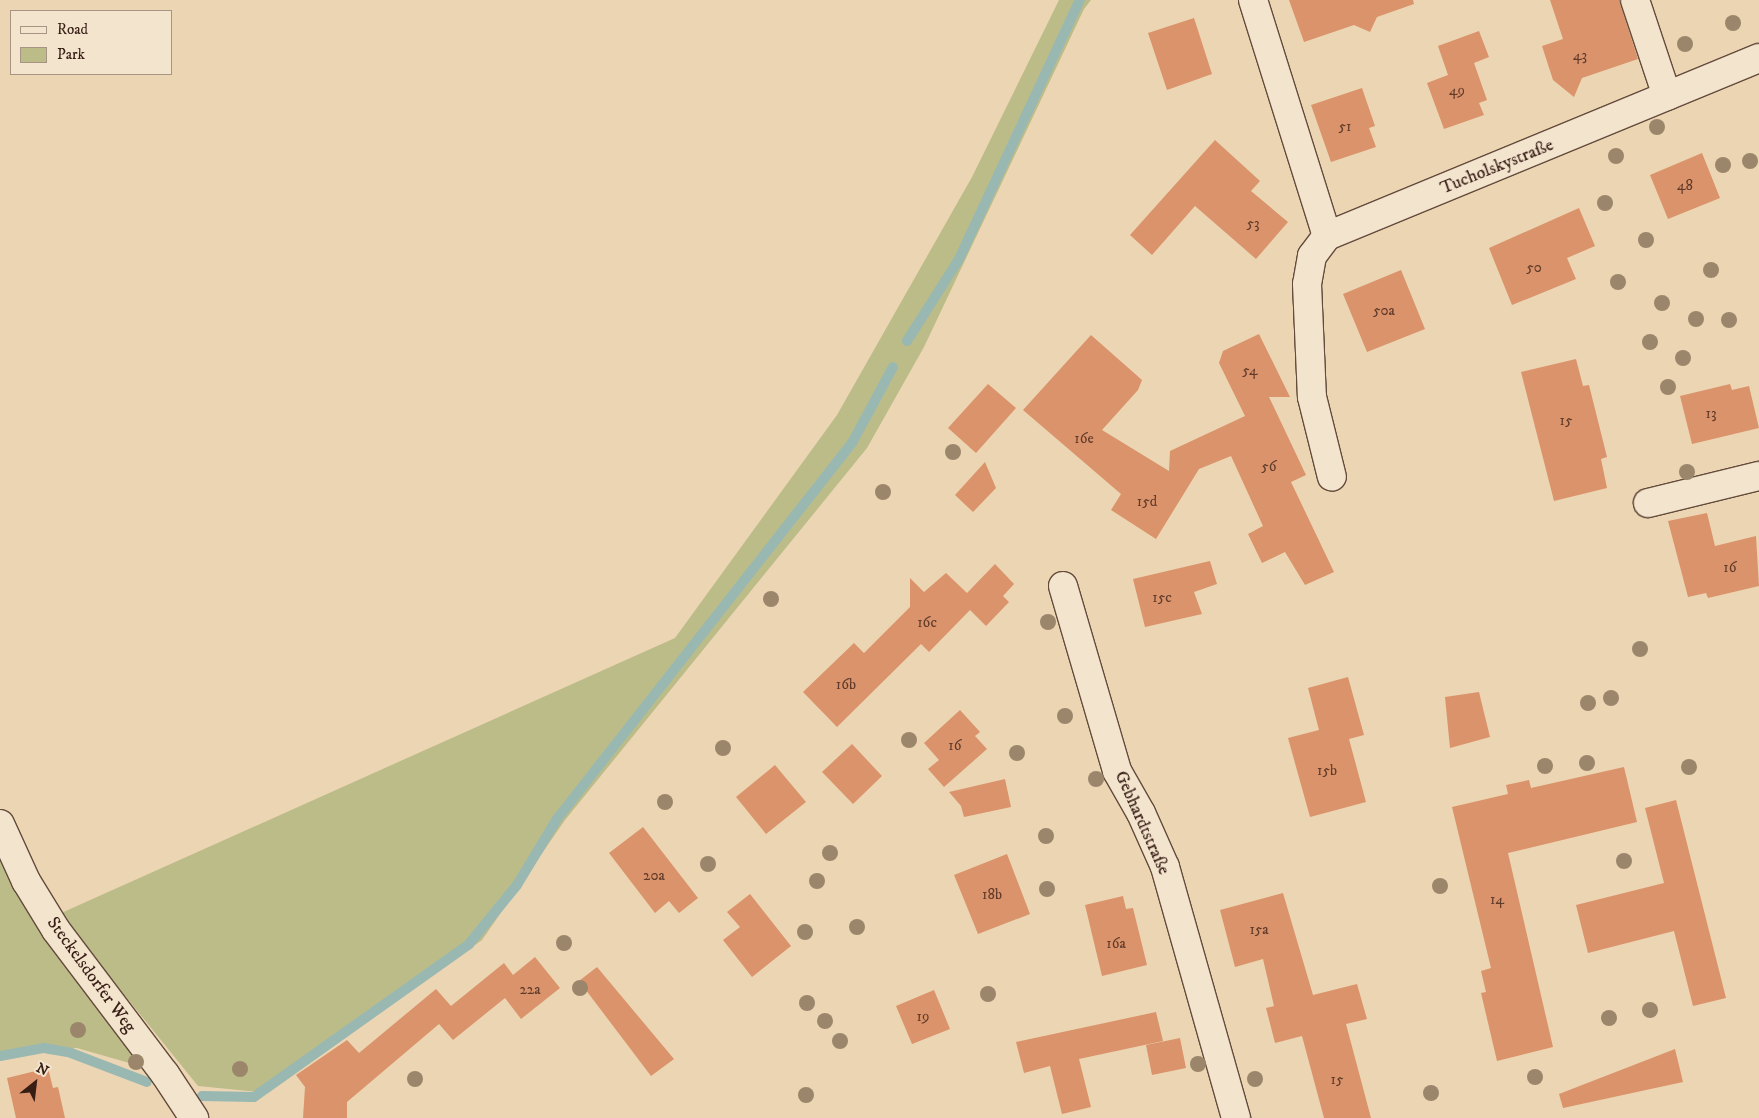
<!DOCTYPE html>
<html>
<head>
<meta charset="utf-8">
<style>
	body { margin:0 }
	#map { position:relative; width:1759px; height:1118px; overflow:hidden; background:#ecd5b3; font-family:"IM FELL DW Pica",serif }
	div>[style] { position:absolute }
	[style*='--x'] { left:calc(var(--x)*1px); top:calc(var(--y)*1px); width:calc(var(--w)*1px); rotate:calc(var(--a)*1deg) }
	.green>* { inset:0; background:#bcbc89 }
	.stream>* { height:10px; margin:-5px; padding:0 5px; transform-origin:5px; border-radius:5px; background:#99b8b2 }
	.building>* { inset:0; background:#da936a }
	.roads { filter:drop-shadow(1px 0 #644b3c) drop-shadow(-1px 0 #644b3c) drop-shadow(0 1px #644b3c) drop-shadow(0 -1px #644b3c) }
	.minor>* { height:28px; margin:-14px; padding:0 14px; transform-origin:14px; border-radius:14px; background:#f3e4ce }
	.trees>* { width:16px; height:16px; margin:-8px; border-radius:50%; background:#9b866c }
	span { translate:-50% -50%; white-space:nowrap; text-align:center; line-height:1.15; -webkit-text-stroke:4px #f3e4ce; paint-order:stroke }
	.number-label { font-size:15px; color:#603a2a }
	.number-label span { -webkit-text-stroke-width:0 }
	.street-label { font-size:18px; color:#371d14 }
	.legend { position:absolute; left:10px; top:10px; width:162px; height:65px; box-sizing:border-box; background:#f3e4ce; border:1px solid #a89484; margin:0; padding:6px 9px; list-style:none; font-size:15px; color:#371d14 }
	.legend li { display:flex; align-items:center; gap:10px; height:25px }
	.legend b { width:25px; border:1px solid #a89484 }
	.north { position:absolute; left:10px; top:1058px; width:50px; height:50px; -webkit-text-stroke:4px #f3e4ce; paint-order:stroke; rotate:29deg; font-size:14px; font-weight:700; line-height:20px; text-align:center; color:#371d14 }
	.north::after { content:''; display:block; margin:auto; width:18px; height:22px; background:#371d14; clip-path:polygon(50% 0,100% 100%,50% 72%,0 100%) }
</style>
</head>
<body>
<div id="map">
	<div class="green">
		<i style="clip-path:polygon(1059px 0,1091px 0,1084px 9px,924px 347px,867px 448px,565px 820px,482px 940px,268px 1093px,198px 1086px,59px 914px,675px 638px,837px 415px,972px 177px)"></i>
		<i style="clip-path:polygon(0 851px,150px 1069px,77px 1048px,19px 1049px,0 1055px)"></i>
	</div>
	<div class="stream">
		<i style="--x:907;--y:341;--w:97;--a:-57.6"></i>
		<i style="--x:959;--y:259;--w:286;--a:-65"></i>
		<i style="--x:0;--y:1056;--w:45;--a:-10.3"></i>
		<i style="--x:44;--y:1048;--w:27;--a:10"></i>
		<i style="--x:71;--y:1053;--w:81;--a:20.9"></i>
		<i style="--x:202;--y:1096;--w:52;--a:1.1"></i>
		<i style="--x:254;--y:1097;--w:264;--a:-35.4"></i>
		<i style="--x:469;--y:944;--w:76;--a:-50.9"></i>
		<i style="--x:517;--y:885;--w:77;--a:-58.8"></i>
		<i style="--x:557;--y:819;--w:478;--a:-51.9"></i>
		<i style="--x:852;--y:443;--w:86;--a:-61.7"></i>
	</div>
	<div class="building">
		<i style="clip-path:polygon(1289px 0,1413px 0,1414px 4px,1377px 17px,1370px 32px,1354px 25px,1304px 42px)"></i>
		<i style="clip-path:polygon(1550px 0,1619px 0,1638px 59px,1582px 78px,1574px 97px,1553px 80px,1542px 46px,1563px 39px)"></i>
		<i style="clip-path:polygon(1194px 18px,1212px 74px,1167px 90px,1148px 33px)"></i>
		<i style="clip-path:polygon(1479px 31px,1489px 57px,1474px 63px,1487px 100px,1479px 103px,1484px 115px,1444px 129px,1427px 83px,1448px 75px,1438px 46px)"></i>
		<i style="clip-path:polygon(1362px 88px,1375px 126px,1369px 128px,1376px 147px,1331px 162px,1311px 105px)"></i>
		<i style="clip-path:polygon(1215px 140px,1260px 181px,1251px 191px,1288px 222px,1256px 259px,1195px 206px,1152px 255px,1130px 235px)"></i>
		<i style="clip-path:polygon(1702px 153px,1720px 198px,1668px 219px,1650px 175px)"></i>
		<i style="clip-path:polygon(1579px 208px,1595px 246px,1567px 258px,1576px 279px,1512px 305px,1489px 248px)"></i>
		<i style="clip-path:polygon(1401px 270px,1425px 329px,1367px 352px,1343px 294px)"></i>
		<i style="clip-path:polygon(1259px 334px,1290px 397px,1269px 397px,1306px 475px,1291px 482px,1334px 572px,1305px 585px,1285px 552px,1262px 563px,1248px 534px,1263px 526px,1231px 456px,1199px 469px,1156px 539px,1111px 510px,1121px 494px,1023px 410px,1091px 335px,1142px 380px,1138px 390px,1102px 430px,1169px 471px,1170px 451px,1245px 416px,1219px 363px,1223px 351px)"></i>
		<i style="clip-path:polygon(1576px 359px,1583px 386px,1589px 385px,1607px 457px,1601px 459px,1607px 488px,1554px 501px,1521px 372px)"></i>
		<i style="clip-path:polygon(988px 384px,1016px 408px,976px 453px,948px 428px)"></i>
		<i style="clip-path:polygon(1730px 384px,1732px 390px,1749px 386px,1759px 428px,1692px 444px,1680px 396px)"></i>
		<i style="clip-path:polygon(985px 462px,996px 488px,973px 512px,955px 495px)"></i>
		<i style="clip-path:polygon(1707px 513px,1715px 546px,1756px 536px,1759px 586px,1708px 598px,1706px 593px,1688px 597px,1668px 521px)"></i>
		<i style="clip-path:polygon(1210px 561px,1217px 584px,1194px 592px,1202px 614px,1145px 627px,1133px 579px)"></i>
		<i style="clip-path:polygon(995px 564px,1014px 584px,1003px 596px,1009px 602px,986px 626px,970px 610px,929px 652px,921px 644px,837px 727px,803px 692px,854px 643px,864px 653px,910px 607px,910px 578px,924px 592px,946px 573px,967px 593px)"></i>
		<i style="clip-path:polygon(1348px 677px,1364px 735px,1349px 739px,1366px 802px,1310px 817px,1288px 738px,1319px 730px,1308px 688px)"></i>
		<i style="clip-path:polygon(1479px 692px,1490px 737px,1450px 748px,1445px 697px)"></i>
		<i style="clip-path:polygon(960px 710px,980px 732px,975px 736px,987px 749px,944px 787px,928px 769px,939px 760px,924px 743px)"></i>
		<i style="clip-path:polygon(852px 744px,882px 776px,853px 804px,822px 772px)"></i>
		<i style="clip-path:polygon(775px 765px,806px 802px,766px 834px,736px 797px)"></i>
		<i style="clip-path:polygon(1624px 767px,1637px 822px,1508px 853px,1553px 1047px,1497px 1061px,1481px 993px,1486px 992px,1481px 971px,1491px 968px,1452px 807px,1508px 794px,1506px 785px,1529px 780px,1531px 788px)"></i>
		<i style="clip-path:polygon(1005px 779px,1011px 807px,964px 817px,961px 806px,949px 792px)"></i>
		<i style="clip-path:polygon(1676px 800px,1726px 998px,1693px 1006px,1674px 931px,1588px 953px,1576px 905px,1664px 883px,1645px 808px)"></i>
		<i style="clip-path:polygon(643px 827px,698px 898px,679px 913px,669px 901px,655px 913px,609px 853px)"></i>
		<i style="clip-path:polygon(1007px 854px,1030px 914px,978px 934px,954px 875px)"></i>
		<i style="clip-path:polygon(1283px 893px,1313px 995px,1357px 984px,1367px 1019px,1346px 1024px,1371px 1118px,1324px 1118px,1302px 1036px,1275px 1043px,1266px 1008px,1274px 1006px,1263px 959px,1235px 967px,1220px 910px)"></i>
		<i style="clip-path:polygon(750px 894px,791px 946px,752px 977px,723px 940px,740px 927px,727px 912px)"></i>
		<i style="clip-path:polygon(1123px 896px,1126px 909px,1133px 908px,1147px 965px,1102px 976px,1085px 905px)"></i>
		<i style="clip-path:polygon(535px 957px,560px 988px,521px 1019px,505px 998px,453px 1040px,439px 1024px,347px 1102px,347px 1118px,303px 1118px,305px 1087px,296px 1075px,347px 1040px,359px 1053px,436px 989px,451px 1006px,504px 963px,513px 975px)"></i>
		<i style="clip-path:polygon(597px 967px,674px 1059px,651px 1076px,579px 981px)"></i>
		<i style="clip-path:polygon(934px 990px,950px 1029px,912px 1044px,896px 1006px)"></i>
		<i style="clip-path:polygon(1156px 1012px,1163px 1041px,1079px 1059px,1091px 1107px,1062px 1114px,1050px 1066px,1024px 1073px,1016px 1042px)"></i>
		<i style="clip-path:polygon(1180px 1038px,1186px 1068px,1152px 1075px,1146px 1045px)"></i>
		<i style="clip-path:polygon(1675px 1049px,1683px 1082px,1563px 1108px,1559px 1094px)"></i>
		<i style="clip-path:polygon(48px 1068px,53px 1088px,58px 1087px,65px 1118px,16px 1118px,7px 1078px)"></i>
	</div>
	<div class="roads">
		<div class="minor">
			<i style="--x:1253;--y:0;--w:247;--a:72.6"></i>
			<i style="--x:1327;--y:236;--w:25;--a:127"></i>
			<i style="--x:1312;--y:256;--w:28;--a:100"></i>
			<i style="--x:1307;--y:284;--w:113;--a:87.5"></i>
			<i style="--x:1312;--y:397;--w:82;--a:76"></i>
			<i style="--x:1635;--y:0;--w:101;--a:71.6"></i>
			<i style="--x:1327;--y:236;--w:467;--a:-22.4"></i>
			<i style="--x:1648;--y:503;--w:114;--a:-13.7"></i>
			<i style="--x:1063;--y:586;--w:193;--a:73.7"></i>
			<i style="--x:1117;--y:771;--w:48;--a:60.3"></i>
			<i style="--x:1141;--y:813;--w:59;--a:66"></i>
			<i style="--x:1165;--y:867;--w:261;--a:74.2"></i>
			<i style="--x:0;--y:824;--w:63;--a:65.5"></i>
			<i style="--x:26;--y:881;--w:57;--a:58.5"></i>
			<i style="--x:56;--y:930;--w:181;--a:52.9"></i>
			<i style="--x:165;--y:1074;--w:53;--a:56.6"></i>
		</div>
	</div>
	<div class="trees">
		<i style="left:1733px;top:23px"></i>
		<i style="left:1685px;top:44px"></i>
		<i style="left:1657px;top:127px"></i>
		<i style="left:1616px;top:156px"></i>
		<i style="left:1750px;top:161px"></i>
		<i style="left:1723px;top:165px"></i>
		<i style="left:1605px;top:203px"></i>
		<i style="left:1646px;top:240px"></i>
		<i style="left:1711px;top:270px"></i>
		<i style="left:1618px;top:282px"></i>
		<i style="left:1662px;top:303px"></i>
		<i style="left:1696px;top:319px"></i>
		<i style="left:1729px;top:320px"></i>
		<i style="left:1650px;top:342px"></i>
		<i style="left:1683px;top:358px"></i>
		<i style="left:1668px;top:387px"></i>
		<i style="left:953px;top:452px"></i>
		<i style="left:1687px;top:472px"></i>
		<i style="left:883px;top:492px"></i>
		<i style="left:771px;top:599px"></i>
		<i style="left:1048px;top:622px"></i>
		<i style="left:1640px;top:649px"></i>
		<i style="left:1611px;top:698px"></i>
		<i style="left:1588px;top:703px"></i>
		<i style="left:1065px;top:716px"></i>
		<i style="left:909px;top:740px"></i>
		<i style="left:723px;top:748px"></i>
		<i style="left:1017px;top:753px"></i>
		<i style="left:1587px;top:763px"></i>
		<i style="left:1545px;top:766px"></i>
		<i style="left:1689px;top:767px"></i>
		<i style="left:1096px;top:779px"></i>
		<i style="left:665px;top:802px"></i>
		<i style="left:1046px;top:836px"></i>
		<i style="left:830px;top:853px"></i>
		<i style="left:1624px;top:861px"></i>
		<i style="left:708px;top:864px"></i>
		<i style="left:817px;top:881px"></i>
		<i style="left:1440px;top:886px"></i>
		<i style="left:1047px;top:889px"></i>
		<i style="left:857px;top:927px"></i>
		<i style="left:805px;top:932px"></i>
		<i style="left:564px;top:943px"></i>
		<i style="left:580px;top:988px"></i>
		<i style="left:988px;top:994px"></i>
		<i style="left:807px;top:1003px"></i>
		<i style="left:1650px;top:1010px"></i>
		<i style="left:1609px;top:1018px"></i>
		<i style="left:825px;top:1021px"></i>
		<i style="left:78px;top:1030px"></i>
		<i style="left:840px;top:1041px"></i>
		<i style="left:136px;top:1062px"></i>
		<i style="left:1198px;top:1064px"></i>
		<i style="left:240px;top:1069px"></i>
		<i style="left:1535px;top:1077px"></i>
		<i style="left:415px;top:1079px"></i>
		<i style="left:1255px;top:1079px"></i>
		<i style="left:1431px;top:1093px"></i>
		<i style="left:806px;top:1095px"></i>
	</div>
	<div class="number-label">
		<span style="left:1580px;top:56px">43</span>
		<span style="left:1457px;top:91px">49</span>
		<span style="left:1345px;top:127px">51</span>
		<span style="left:1685px;top:186px">48</span>
		<span style="left:1253px;top:224px">53</span>
		<span style="left:1534px;top:268px">50</span>
		<span style="left:1384px;top:311px">50a</span>
		<span style="left:1250px;top:371px">54</span>
		<span style="left:1711px;top:414px">13</span>
		<span style="left:1566px;top:421px">15</span>
		<span style="left:1084px;top:439px">16e</span>
		<span style="left:1269px;top:467px">56</span>
		<span style="left:1147px;top:502px">15d</span>
		<span style="left:1730px;top:568px">16</span>
		<span style="left:1162px;top:598px">15c</span>
		<span style="left:927px;top:623px">16c</span>
		<span style="left:846px;top:685px">16b</span>
		<span style="left:955px;top:746px">16</span>
		<span style="left:1327px;top:771px">15b</span>
		<span style="left:654px;top:876px">20a</span>
		<span style="left:992px;top:895px">18b</span>
		<span style="left:1497px;top:900px">14</span>
		<span style="left:1259px;top:930px">15a</span>
		<span style="left:1116px;top:944px">16a</span>
		<span style="left:530px;top:990px">22a</span>
		<span style="left:923px;top:1017px">19</span>
		<span style="left:1337px;top:1080px">15</span>
	</div>
	<div class="street-label">
		<span style="left:1497px;top:167px;rotate:-22deg">Tucholskystraße</span>
		<span style="left:1142px;top:823px;rotate:66deg">Gebhardtstraße</span>
		<span style="left:91px;top:975px;rotate:54deg">Steckelsdorfer Weg</span>
	</div>
	<ul class="legend">
	<li><b style="height:6px;background:#f3e4ce"></b>Road</li>
	<li><b style="height:14px;background:#bcbc89"></b>Park</li>
	</ul>
	<div class="north">N</div>
</div>
</body>
</html>
